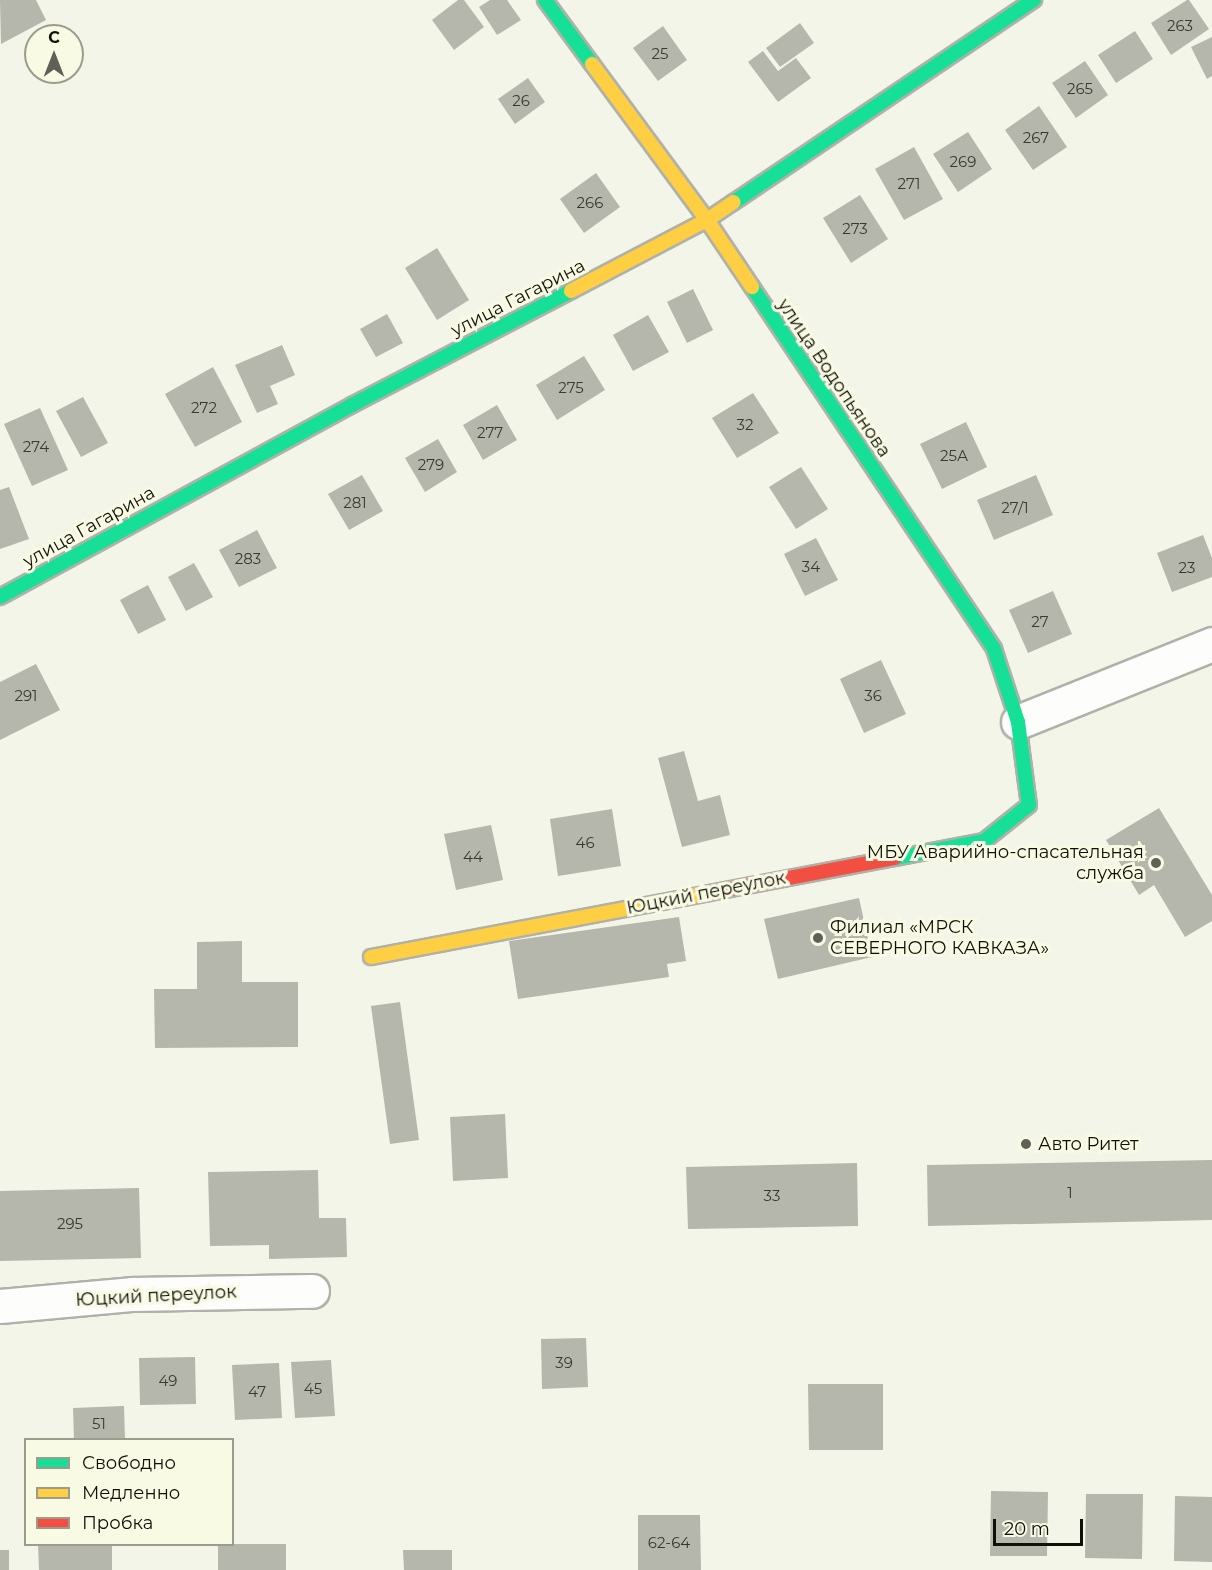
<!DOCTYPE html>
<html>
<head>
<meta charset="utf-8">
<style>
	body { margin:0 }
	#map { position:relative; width:1212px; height:1570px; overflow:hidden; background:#f4f5e9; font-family:Montserrat,sans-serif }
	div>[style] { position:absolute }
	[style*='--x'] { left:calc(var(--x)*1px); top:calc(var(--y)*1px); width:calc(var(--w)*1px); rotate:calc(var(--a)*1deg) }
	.building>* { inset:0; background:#b5b6ac }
	.roads { filter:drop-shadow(2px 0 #b0b1a8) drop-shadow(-2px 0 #b0b1a8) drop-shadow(0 2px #b0b1a8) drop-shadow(0 -2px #b0b1a8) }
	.street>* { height:33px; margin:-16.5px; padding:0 16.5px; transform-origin:16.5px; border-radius:16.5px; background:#fdfefc }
	.fast>* { height:14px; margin:-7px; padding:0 7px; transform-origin:7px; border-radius:7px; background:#16e098 }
	.slow>* { height:14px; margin:-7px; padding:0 7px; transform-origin:7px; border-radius:7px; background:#ffcf43 }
	.jam>* { height:14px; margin:-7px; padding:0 7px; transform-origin:7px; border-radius:7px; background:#f24e42 }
	.dots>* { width:16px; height:16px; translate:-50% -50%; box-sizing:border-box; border:3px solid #f9fae4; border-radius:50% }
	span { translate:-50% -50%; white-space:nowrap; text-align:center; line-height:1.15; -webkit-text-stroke:6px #f9fae4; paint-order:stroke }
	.number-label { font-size:15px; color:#383a31 }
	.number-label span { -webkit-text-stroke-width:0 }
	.street-label { font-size:18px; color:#0f1008 }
	.poi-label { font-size:18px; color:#0f1008 }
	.right { translate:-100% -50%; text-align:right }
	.left { translate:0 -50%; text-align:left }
	.legend { position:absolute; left:24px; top:1438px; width:210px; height:108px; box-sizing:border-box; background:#f9fae4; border:2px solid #9b9c8c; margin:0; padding:8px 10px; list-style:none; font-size:18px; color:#0f1008 }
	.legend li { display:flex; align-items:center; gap:12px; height:30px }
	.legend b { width:30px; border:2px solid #9b9c8c }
	.north { position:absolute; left:24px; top:24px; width:60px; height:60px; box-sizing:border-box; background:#f9fae4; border:2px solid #9b9c8c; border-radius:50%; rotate:0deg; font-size:16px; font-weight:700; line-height:24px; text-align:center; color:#0f1008 }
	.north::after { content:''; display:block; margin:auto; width:21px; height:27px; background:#5f6057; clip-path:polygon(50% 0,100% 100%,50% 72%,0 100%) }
	.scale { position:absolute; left:993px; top:1519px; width:90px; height:27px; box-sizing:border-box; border:3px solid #0f1008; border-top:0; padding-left:8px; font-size:18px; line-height:21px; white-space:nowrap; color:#0f1008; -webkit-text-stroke:4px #f9fae4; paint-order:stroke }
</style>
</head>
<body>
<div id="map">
	<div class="building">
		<i style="clip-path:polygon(0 0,36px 0,46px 20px,1px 44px)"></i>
		<i style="clip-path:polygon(458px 0,464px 0,484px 27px,454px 50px,432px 20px)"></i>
		<i style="clip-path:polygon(490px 0,507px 0,521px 20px,497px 35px,479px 7px)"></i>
		<i style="clip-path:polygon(1187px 0,1189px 0,1209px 29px,1171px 55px,1151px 23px)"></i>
		<i style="clip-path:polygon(800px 23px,814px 43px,780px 67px,766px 48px)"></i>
		<i style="clip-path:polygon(663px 26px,687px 60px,658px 81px,633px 48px)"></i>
		<i style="clip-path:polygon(1135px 31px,1153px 59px,1116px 83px,1098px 55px)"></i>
		<i style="clip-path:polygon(1212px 37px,1212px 76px,1207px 79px,1191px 47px)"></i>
		<i style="clip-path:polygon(763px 51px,778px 71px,796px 58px,811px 78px,778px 102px,748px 62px)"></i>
		<i style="clip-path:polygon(1085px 61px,1108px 95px,1076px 118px,1052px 83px)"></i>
		<i style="clip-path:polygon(528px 78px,545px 102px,515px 124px,498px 99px)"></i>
		<i style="clip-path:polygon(1039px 106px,1067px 147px,1033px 170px,1005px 130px)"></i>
		<i style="clip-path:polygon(968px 132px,992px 169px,958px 192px,933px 154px)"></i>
		<i style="clip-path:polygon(914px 147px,943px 199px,904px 220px,875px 169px)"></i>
		<i style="clip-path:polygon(596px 173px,620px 207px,584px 233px,560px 199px)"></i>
		<i style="clip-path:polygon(860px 195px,888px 239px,851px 263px,823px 218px)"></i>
		<i style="clip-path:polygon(437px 248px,469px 300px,437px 320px,405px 268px)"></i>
		<i style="clip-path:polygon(693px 289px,713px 330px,687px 343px,667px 302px)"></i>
		<i style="clip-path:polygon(387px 314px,403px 343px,376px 357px,360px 329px)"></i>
		<i style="clip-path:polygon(648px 315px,669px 352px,633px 371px,613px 335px)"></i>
		<i style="clip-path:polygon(282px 345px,295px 375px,270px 386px,278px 404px,257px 413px,235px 365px)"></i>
		<i style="clip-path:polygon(584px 356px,605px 390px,557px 420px,536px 385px)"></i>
		<i style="clip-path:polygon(213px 367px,242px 422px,195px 447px,165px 394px)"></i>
		<i style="clip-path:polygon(753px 393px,779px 433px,737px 458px,712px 418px)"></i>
		<i style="clip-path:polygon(83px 397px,108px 443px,81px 457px,56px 411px)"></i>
		<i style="clip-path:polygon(497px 405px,517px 440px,483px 460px,463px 425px)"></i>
		<i style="clip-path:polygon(40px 408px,68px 470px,32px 486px,4px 424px)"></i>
		<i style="clip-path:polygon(966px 422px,987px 467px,942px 489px,920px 444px)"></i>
		<i style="clip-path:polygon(438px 439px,457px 472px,425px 492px,405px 458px)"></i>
		<i style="clip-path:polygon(801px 467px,828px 509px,796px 529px,769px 487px)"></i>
		<i style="clip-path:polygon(362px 475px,383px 511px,349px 530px,328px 494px)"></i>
		<i style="clip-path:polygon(1036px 475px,1053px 515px,994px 540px,977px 500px)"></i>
		<i style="clip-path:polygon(9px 487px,29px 539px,0 549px,0 490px)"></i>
		<i style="clip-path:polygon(257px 530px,277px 568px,239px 587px,219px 550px)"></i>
		<i style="clip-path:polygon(1203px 535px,1212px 558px,1212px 577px,1172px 592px,1157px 553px)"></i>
		<i style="clip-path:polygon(816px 538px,838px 580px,805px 596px,784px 554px)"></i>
		<i style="clip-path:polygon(194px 563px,213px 597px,186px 611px,168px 577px)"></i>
		<i style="clip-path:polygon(148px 585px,166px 620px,138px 634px,120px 600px)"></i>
		<i style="clip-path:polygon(1053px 591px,1072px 634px,1028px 653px,1009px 610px)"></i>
		<i style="clip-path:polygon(881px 660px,906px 714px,864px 733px,840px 679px)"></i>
		<i style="clip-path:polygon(36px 664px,60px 710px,0 740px,0 682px)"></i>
		<i style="clip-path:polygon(684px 751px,698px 801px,720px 795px,730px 835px,682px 847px,658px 758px)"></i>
		<i style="clip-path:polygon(1159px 808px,1212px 895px,1212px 921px,1185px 937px,1154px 885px,1139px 895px,1106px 840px)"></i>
		<i style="clip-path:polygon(612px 809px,621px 866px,558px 876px,550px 819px)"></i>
		<i style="clip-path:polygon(491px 825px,503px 880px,456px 890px,444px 834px)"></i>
		<i style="clip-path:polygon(859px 898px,872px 957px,778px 979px,764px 919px)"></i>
		<i style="clip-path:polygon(679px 917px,686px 961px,667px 964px,669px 977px,518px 999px,509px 941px)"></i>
		<i style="clip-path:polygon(242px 941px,242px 982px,298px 982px,298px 1047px,155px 1048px,154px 989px,197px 989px,197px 942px)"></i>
		<i style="clip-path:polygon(400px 1002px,419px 1140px,390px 1144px,371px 1006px)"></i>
		<i style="clip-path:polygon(505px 1114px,508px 1178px,453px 1181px,450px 1117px)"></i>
		<i style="clip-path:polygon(1212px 1160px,1212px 1220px,928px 1226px,927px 1165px)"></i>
		<i style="clip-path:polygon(857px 1163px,858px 1226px,688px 1229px,686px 1167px)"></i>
		<i style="clip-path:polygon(318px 1170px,319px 1218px,346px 1218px,347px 1257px,269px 1259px,269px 1245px,210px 1246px,208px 1172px)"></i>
		<i style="clip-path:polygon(139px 1188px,141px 1258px,0 1261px,0 1191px)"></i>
		<i style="clip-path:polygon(586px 1338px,588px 1387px,542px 1389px,541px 1339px)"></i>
		<i style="clip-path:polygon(195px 1357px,196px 1404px,140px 1405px,139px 1358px)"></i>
		<i style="clip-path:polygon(331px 1360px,335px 1416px,295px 1418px,291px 1362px)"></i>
		<i style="clip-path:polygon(279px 1363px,282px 1418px,235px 1420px,232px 1365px)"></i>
		<i style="clip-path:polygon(808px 1384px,883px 1384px,883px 1450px,809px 1450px)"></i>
		<i style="clip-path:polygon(124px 1406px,125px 1440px,74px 1440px,73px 1408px)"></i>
		<i style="clip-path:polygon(991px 1491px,1048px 1492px,1047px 1556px,990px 1556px)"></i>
		<i style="clip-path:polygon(1086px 1494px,1143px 1494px,1142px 1559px,1085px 1558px)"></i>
		<i style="clip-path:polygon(1175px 1496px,1212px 1497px,1212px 1562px,1174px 1561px)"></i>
		<i style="clip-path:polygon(638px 1515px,700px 1515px,701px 1570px,638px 1570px)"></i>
		<i style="clip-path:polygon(38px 1544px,112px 1544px,112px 1570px,39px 1570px)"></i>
		<i style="clip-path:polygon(232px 1544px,286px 1544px,286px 1570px,218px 1570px,218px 1545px)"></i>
		<i style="clip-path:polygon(0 1550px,9px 1550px,9px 1570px,0 1570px)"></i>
		<i style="clip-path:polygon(403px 1550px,452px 1550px,452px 1570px,404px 1570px)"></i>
	</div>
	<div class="roads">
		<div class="street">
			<i style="--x:1018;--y:722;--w:209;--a:-21.9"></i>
			<i style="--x:0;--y:1306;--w:134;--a:-5.2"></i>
			<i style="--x:133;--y:1294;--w:179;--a:-1"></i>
		</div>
		<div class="fast">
			<i style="--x:545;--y:0;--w:79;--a:53.7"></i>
			<i style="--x:734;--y:202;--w:362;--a:-34"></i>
			<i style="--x:752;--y:287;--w:435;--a:56.2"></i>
			<i style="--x:994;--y:649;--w:77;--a:71.8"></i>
			<i style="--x:1018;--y:722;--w:84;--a:82.5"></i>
			<i style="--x:1029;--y:805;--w:58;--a:141.3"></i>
			<i style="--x:984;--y:841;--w:91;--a:169.2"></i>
			<i style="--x:0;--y:597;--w:401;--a:-28.6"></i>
			<i style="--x:352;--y:405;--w:247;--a:-27.5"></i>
		</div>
		<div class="slow">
			<i style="--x:592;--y:64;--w:194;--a:53.6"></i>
			<i style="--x:707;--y:220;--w:81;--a:56.1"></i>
			<i style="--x:571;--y:291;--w:153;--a:-27.6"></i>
			<i style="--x:707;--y:220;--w:32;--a:-34"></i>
			<i style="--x:371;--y:957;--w:344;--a:-10.7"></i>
		</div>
		<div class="jam">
			<i style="--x:709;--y:893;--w:189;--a:-10.7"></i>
		</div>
	</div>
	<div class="dots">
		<i style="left:1156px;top:863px;background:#5f6057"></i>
		<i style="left:818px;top:938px;background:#5f6057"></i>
		<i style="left:1026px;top:1144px;background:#5f6057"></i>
	</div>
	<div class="number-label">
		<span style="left:1180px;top:26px">263</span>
		<span style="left:660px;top:54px">25</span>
		<span style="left:1080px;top:89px">265</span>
		<span style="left:521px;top:101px">26</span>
		<span style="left:1036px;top:138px">267</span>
		<span style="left:963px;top:162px">269</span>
		<span style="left:909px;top:184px">271</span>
		<span style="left:590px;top:203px">266</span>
		<span style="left:855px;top:229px">273</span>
		<span style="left:571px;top:388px">275</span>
		<span style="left:204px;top:408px">272</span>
		<span style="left:745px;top:425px">32</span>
		<span style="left:490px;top:433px">277</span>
		<span style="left:36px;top:447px">274</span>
		<span style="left:954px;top:456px">25А</span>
		<span style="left:431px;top:465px">279</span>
		<span style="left:355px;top:503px">281</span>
		<span style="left:1015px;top:508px">27/1</span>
		<span style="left:248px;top:559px">283</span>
		<span style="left:811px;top:567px">34</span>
		<span style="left:1187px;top:568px">23</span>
		<span style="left:1040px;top:622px">27</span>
		<span style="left:26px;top:696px">291</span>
		<span style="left:873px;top:696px">36</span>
		<span style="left:585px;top:843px">46</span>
		<span style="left:473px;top:857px">44</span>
		<span style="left:1070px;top:1193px">1</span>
		<span style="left:772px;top:1196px">33</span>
		<span style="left:70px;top:1224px">295</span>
		<span style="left:564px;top:1363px">39</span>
		<span style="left:168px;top:1381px">49</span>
		<span style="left:313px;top:1389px">45</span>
		<span style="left:257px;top:1392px">47</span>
		<span style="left:99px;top:1424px">51</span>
		<span style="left:669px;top:1543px">62-64</span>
	</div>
	<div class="street-label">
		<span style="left:518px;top:298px;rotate:-27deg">улица Гагарина</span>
		<span style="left:834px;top:378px;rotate:56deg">улица Водопьянова</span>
		<span style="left:89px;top:527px;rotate:-29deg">улица Гагарина</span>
		<span style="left:706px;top:893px;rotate:-11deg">Юцкий переулок</span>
		<span style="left:156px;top:1296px;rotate:-3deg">Юцкий переулок</span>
	</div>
	<div class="poi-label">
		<span class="right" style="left:1144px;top:863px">МБУ Аварийно-спасательная<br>служба</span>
		<span class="left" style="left:830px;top:938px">Филиал «МРСК<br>СЕВЕРНОГО КАВКАЗА»</span>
		<span class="left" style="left:1038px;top:1144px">Авто Ритет</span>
	</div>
	<ul class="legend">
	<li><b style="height:8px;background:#16e098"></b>Свободно</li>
	<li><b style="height:8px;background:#ffcf43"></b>Медленно</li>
	<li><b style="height:8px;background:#f24e42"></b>Пробка</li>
	</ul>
	<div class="north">С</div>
	<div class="scale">20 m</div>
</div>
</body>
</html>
